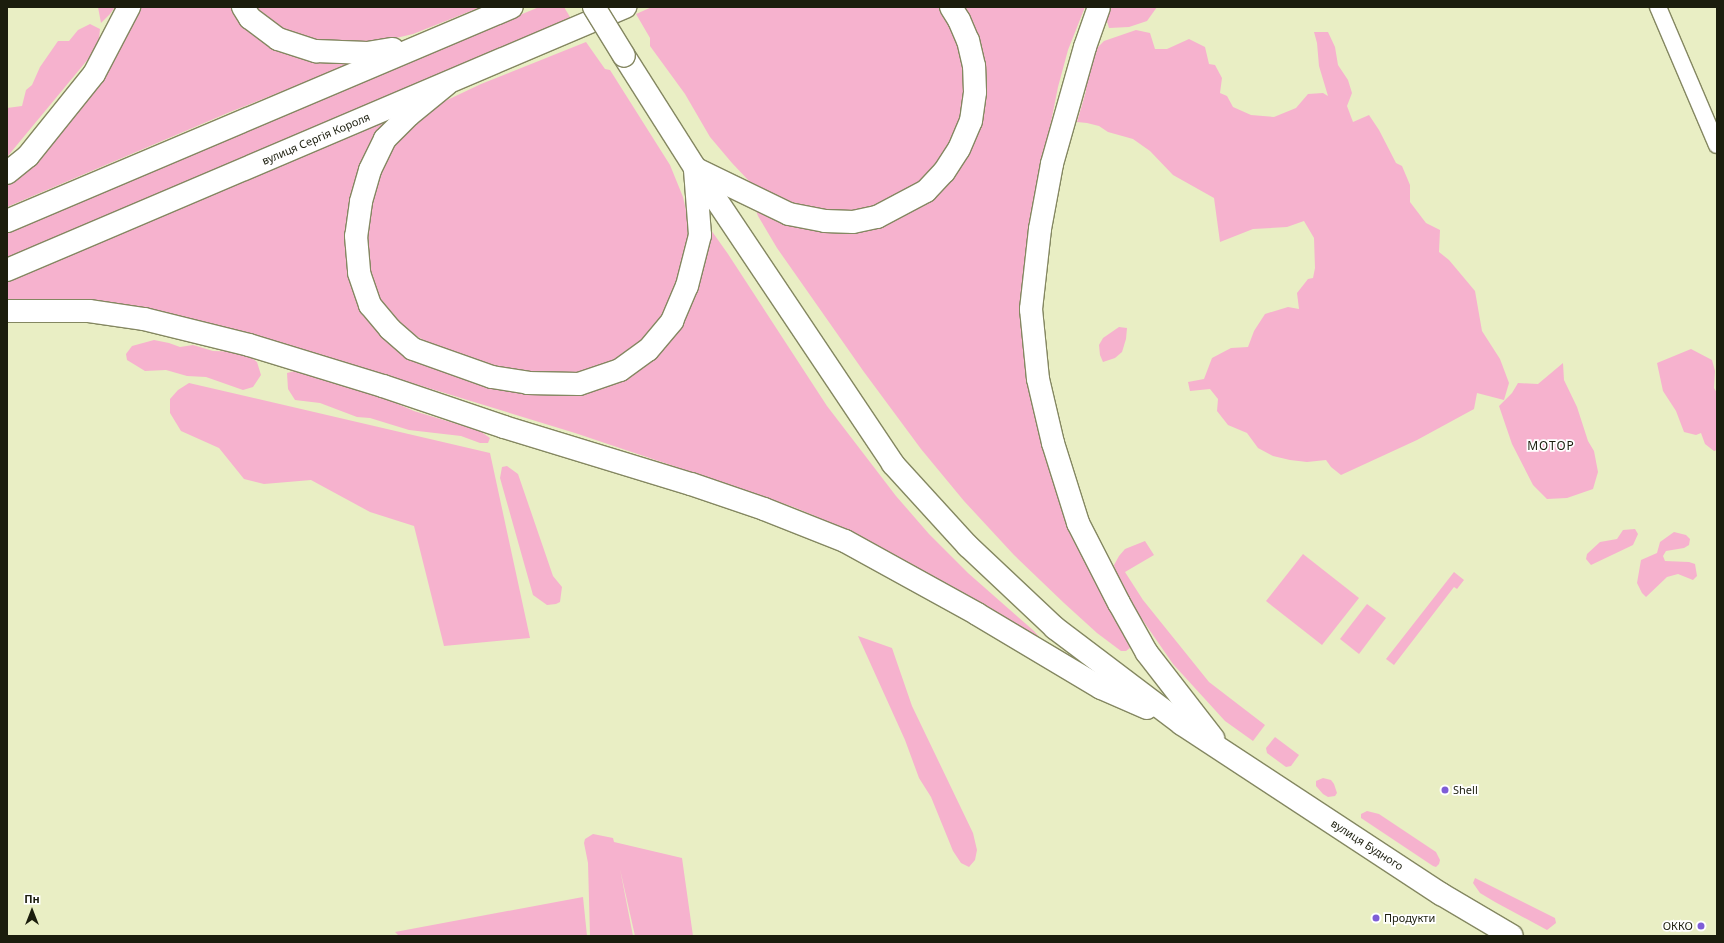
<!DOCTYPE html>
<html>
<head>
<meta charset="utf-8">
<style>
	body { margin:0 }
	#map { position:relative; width:1724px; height:943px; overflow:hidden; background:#e9eec4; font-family:"Noto Sans",sans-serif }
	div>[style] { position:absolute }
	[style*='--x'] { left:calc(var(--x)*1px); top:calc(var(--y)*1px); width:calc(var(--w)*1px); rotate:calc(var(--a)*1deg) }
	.green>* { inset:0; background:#f6b2ce }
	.roads { filter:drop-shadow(1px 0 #848761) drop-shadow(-1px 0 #848761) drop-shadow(0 1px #848761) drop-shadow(0 -1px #848761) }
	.street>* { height:16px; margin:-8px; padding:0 8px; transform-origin:8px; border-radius:8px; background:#fff }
	.highway>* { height:22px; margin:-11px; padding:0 11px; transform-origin:11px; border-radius:11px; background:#fff }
	.bridges { filter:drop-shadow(1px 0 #848761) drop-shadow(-1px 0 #848761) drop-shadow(0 1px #848761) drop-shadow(0 -1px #848761) }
	.highway-bridge>* { height:22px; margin:-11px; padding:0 11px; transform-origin:11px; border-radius:11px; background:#fff }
	.dots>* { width:11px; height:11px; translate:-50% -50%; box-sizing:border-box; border:2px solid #fff; border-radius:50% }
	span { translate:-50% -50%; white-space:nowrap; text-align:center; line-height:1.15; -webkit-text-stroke:3.5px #fff; paint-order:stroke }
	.street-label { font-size:11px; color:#1b1d0d }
	.poi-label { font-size:11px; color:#1b1d0d }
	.left { translate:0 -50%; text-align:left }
	.right { translate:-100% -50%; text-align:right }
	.neighbourhood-label { font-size:12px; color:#1b1d0d; letter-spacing:1px }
	.frame { position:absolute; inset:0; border:8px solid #1b1d0d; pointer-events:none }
	.north { position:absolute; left:12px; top:891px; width:40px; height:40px; -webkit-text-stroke:3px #fff; paint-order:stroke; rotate:0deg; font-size:11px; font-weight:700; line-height:16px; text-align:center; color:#1b1d0d }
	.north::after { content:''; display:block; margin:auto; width:14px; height:18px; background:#1b1d0d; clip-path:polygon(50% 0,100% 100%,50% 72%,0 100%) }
</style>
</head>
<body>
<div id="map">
	<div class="green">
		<i style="clip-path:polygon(98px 7px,115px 7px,110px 14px,101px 23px)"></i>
		<i style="clip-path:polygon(132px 7px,235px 7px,353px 63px,230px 112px,7px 207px,7px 179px)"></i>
		<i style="clip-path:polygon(252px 7px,481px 7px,413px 34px,379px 42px,341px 44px,312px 40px,287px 32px)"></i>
		<i style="clip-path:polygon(539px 7px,564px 7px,573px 22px,7px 259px,7px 232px)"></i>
		<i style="clip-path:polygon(652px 7px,945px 7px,963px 50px,965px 101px,956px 136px,932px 172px,917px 186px,886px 205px,845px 214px,798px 208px,770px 195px,750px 182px,732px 163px,710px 137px,685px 94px,650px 46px,650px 38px,636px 14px)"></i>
		<i style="clip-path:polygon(962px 7px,1085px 7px,1068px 50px,1058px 87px,1043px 162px,1030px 254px,1072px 530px,1092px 574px,1124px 629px,1131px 647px,1126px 651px,1121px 651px,1097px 633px,1064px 603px,1014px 555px,964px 501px,921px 449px,864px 372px,777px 248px,758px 216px,755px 208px,874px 225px,968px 150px)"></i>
		<i style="clip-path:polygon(1106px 7px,1157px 7px,1147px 21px,1129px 27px,1109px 28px,1106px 18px)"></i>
		<i style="clip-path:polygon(90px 24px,100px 29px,99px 39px,89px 58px,7px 157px,7px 108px,22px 106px,26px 90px,32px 85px,40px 67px,58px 41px,69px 41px,78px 30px)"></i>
		<i style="clip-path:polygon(1136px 30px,1150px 33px,1155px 49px,1167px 49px,1189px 39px,1205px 47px,1209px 64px,1215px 65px,1222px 78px,1220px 93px,1227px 96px,1233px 107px,1251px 115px,1274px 117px,1296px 108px,1308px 94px,1323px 93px,1328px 96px,1319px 66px,1317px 43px,1314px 32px,1328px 32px,1335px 47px,1338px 65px,1348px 80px,1352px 93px,1347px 106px,1353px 122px,1369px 115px,1379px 130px,1396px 163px,1402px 166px,1410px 185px,1410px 202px,1426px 223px,1440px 230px,1439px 252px,1449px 260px,1475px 291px,1482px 331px,1500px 359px,1509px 383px,1504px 400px,1477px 393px,1474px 409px,1417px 440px,1341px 475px,1331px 467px,1326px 460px,1307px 462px,1290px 460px,1273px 456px,1258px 448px,1247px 433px,1228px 425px,1217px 411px,1218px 399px,1210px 389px,1190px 391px,1188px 382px,1204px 379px,1212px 358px,1231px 348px,1248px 347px,1254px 331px,1265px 314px,1288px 307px,1299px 309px,1297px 293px,1308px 279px,1313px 278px,1315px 268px,1314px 238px,1304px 221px,1287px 227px,1253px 229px,1220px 242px,1214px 198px,1173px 175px,1150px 151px,1133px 139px,1108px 132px,1099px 126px,1087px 123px,1077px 122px,1086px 91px,1082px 75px,1086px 59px,1104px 41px)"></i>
		<i style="clip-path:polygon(586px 42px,605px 69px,610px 70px,670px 165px,683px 197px,687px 215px,688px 237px,682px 279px,652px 336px,617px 363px,577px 377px,499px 370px,432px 345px,408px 331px,377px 300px,368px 281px,360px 227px,381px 157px,416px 118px,443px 102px,481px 84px)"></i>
		<i style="clip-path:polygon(386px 121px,365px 155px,355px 181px,348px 210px,346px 233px,378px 326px,540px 391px,643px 363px,705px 234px,711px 230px,728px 254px,827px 406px,896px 496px,929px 534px,968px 573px,1034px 631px,1047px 646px,911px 564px,836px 525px,796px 508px,748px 491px,575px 433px,291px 346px,237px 332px,7px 305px,7px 282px,181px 206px)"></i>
		<i style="clip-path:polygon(1119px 327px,1127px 328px,1126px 339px,1122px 352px,1115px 358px,1103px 362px,1100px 355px,1099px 345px,1103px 338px)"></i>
		<i style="clip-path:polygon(154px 340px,169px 343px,180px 347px,193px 345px,213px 351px,244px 352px,257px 362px,261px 375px,253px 387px,243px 390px,206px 377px,187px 376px,166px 370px,145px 371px,127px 360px,126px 354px,132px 346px)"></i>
		<i style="clip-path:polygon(1691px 349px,1712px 360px,1715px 371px,1714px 388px,1717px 393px,1717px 450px,1714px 451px,1705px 444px,1701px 433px,1696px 435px,1684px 432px,1676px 411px,1663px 391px,1657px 363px)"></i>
		<i style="clip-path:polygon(1563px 363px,1564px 380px,1577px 407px,1588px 441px,1594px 451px,1598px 472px,1593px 489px,1567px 498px,1547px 499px,1533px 485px,1512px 444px,1499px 406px,1512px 393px,1518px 383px,1538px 384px)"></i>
		<i style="clip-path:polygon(302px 369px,370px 392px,414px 411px,480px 431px,490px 438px,488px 443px,480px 443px,461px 436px,409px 430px,370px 418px,357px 417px,320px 403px,295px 400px,288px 389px,287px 373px)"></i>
		<i style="clip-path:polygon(189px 383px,490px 453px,530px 638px,444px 646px,414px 526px,370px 512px,311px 480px,264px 484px,244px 479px,219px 448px,181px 431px,170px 413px,170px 399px,178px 390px)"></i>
		<i style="clip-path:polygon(507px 466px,518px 474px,553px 576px,562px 587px,560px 602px,556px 604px,547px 605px,533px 595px,500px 478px,502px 467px)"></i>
		<i style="clip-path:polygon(1635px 529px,1638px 534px,1633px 545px,1591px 565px,1586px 559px,1587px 554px,1600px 542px,1617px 539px,1623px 530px)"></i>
		<i style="clip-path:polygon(1674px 532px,1686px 535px,1690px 539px,1689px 545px,1684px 548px,1666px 551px,1663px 556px,1665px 561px,1689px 562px,1695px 564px,1697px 576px,1693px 580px,1678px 574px,1667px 577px,1646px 597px,1642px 593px,1637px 583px,1641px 560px,1657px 553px,1660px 542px)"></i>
		<i style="clip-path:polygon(1145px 541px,1154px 555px,1125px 572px,1143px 600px,1209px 682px,1265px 725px,1253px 741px,1225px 721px,1173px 664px,1137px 612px,1116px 575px,1114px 565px,1119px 556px,1125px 549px)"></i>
		<i style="clip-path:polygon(1303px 554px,1359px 598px,1322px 645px,1266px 601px)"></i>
		<i style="clip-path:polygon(1454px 572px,1464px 580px,1457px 589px,1454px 587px,1394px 665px,1386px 659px)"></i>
		<i style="clip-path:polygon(1367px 604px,1386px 618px,1359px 654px,1340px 639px)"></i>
		<i style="clip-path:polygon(858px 636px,892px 648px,912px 706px,973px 833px,977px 850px,975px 860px,969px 867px,961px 863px,953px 851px,931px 797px,919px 778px,905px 740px)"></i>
		<i style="clip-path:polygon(1275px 737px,1299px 755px,1291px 766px,1286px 767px,1267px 753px,1266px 748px)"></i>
		<i style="clip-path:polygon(1323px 778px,1331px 780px,1334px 784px,1337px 793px,1335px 796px,1328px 797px,1323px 794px,1316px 786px,1316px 781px)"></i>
		<i style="clip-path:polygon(1367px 811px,1379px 814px,1436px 852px,1440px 860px,1439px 864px,1436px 867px,1433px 866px,1361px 818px,1361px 814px)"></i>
		<i style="clip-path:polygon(593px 834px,613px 838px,614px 842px,682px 858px,693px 936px,635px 936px,620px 869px,633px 936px,590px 936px,588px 863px,584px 843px,585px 839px)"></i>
		<i style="clip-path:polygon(1475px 878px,1555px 918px,1556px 923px,1547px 930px,1495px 902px,1480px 893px,1473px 883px)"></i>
		<i style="clip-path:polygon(583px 897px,587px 936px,399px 936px,395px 932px)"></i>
	</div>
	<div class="roads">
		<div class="street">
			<i style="--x:1658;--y:7;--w:150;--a:66.9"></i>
		</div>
		<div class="highway">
			<i style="--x:243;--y:7;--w:13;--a:58"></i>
			<i style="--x:250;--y:18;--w:35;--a:37"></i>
			<i style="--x:278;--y:39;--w:40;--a:18"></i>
			<i style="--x:316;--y:51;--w:51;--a:2.2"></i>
			<i style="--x:367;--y:53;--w:26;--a:-9"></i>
			<i style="--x:1099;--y:7;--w:42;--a:109.3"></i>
			<i style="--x:1085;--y:47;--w:122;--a:105.8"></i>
			<i style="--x:1052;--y:164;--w:66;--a:100.5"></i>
			<i style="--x:1040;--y:229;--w:81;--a:96.4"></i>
			<i style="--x:1031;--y:309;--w:70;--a:84.3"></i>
			<i style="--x:1038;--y:379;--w:66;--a:76.8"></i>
			<i style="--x:1053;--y:443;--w:84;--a:72.6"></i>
			<i style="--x:1078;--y:523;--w:90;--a:62.9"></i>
			<i style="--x:1119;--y:603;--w:57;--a:60.8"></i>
			<i style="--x:1147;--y:653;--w:108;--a:52.2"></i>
			<i style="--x:624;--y:56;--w:133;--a:57.6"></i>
			<i style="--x:695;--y:168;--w:356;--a:56.2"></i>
			<i style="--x:893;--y:464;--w:111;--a:47.6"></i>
			<i style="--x:968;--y:546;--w:120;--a:43.3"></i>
			<i style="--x:1055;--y:628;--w:159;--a:37.1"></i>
			<i style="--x:1182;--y:724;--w:310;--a:33.3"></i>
			<i style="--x:1441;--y:894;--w:82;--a:30.6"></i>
			<i style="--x:447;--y:84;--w:49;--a:140.8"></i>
			<i style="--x:409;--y:115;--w:34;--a:135"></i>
			<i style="--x:385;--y:139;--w:34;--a:116"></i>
			<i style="--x:370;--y:170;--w:33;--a:106"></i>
			<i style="--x:361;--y:202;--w:34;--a:98"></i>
			<i style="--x:356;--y:236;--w:37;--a:85"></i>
			<i style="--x:359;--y:273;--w:34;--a:71"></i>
			<i style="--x:370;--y:305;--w:31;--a:50"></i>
			<i style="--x:390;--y:329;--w:30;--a:41"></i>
			<i style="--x:413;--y:349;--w:84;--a:19.5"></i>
			<i style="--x:492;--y:377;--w:36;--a:9"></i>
			<i style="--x:528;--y:383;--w:51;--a:1.1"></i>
			<i style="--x:579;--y:384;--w:43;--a:-18.9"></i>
			<i style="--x:620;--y:370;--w:34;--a:-36"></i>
			<i style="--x:648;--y:350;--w:38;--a:-50"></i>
			<i style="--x:672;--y:321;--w:38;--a:-67"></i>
			<i style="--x:687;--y:286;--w:53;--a:-75.7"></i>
			<i style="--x:700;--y:235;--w:65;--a:-94.4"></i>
			<i style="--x:696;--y:169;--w:103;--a:25.8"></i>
			<i style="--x:789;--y:214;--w:37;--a:11"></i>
			<i style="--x:825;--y:221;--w:28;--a:2"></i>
			<i style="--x:853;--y:222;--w:25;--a:-12"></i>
			<i style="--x:877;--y:217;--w:55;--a:-28"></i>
			<i style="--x:926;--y:191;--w:26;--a:-47"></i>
			<i style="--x:944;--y:172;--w:27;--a:-57"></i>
			<i style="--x:959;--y:149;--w:30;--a:-67"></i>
			<i style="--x:971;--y:121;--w:29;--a:-82"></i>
			<i style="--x:975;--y:92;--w:26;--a:-92"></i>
			<i style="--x:974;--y:66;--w:26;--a:-103"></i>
			<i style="--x:968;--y:41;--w:23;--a:-113"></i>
			<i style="--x:959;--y:20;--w:15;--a:-122"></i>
			<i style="--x:7;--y:173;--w:27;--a:-39"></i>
			<i style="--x:28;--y:156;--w:105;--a:-51.2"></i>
			<i style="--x:94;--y:74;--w:76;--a:-62.4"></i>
			<i style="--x:7;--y:221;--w:548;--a:-22.97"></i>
			<i style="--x:7;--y:270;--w:672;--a:-23.05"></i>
			<i style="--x:7;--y:311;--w:82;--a:0"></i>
			<i style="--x:89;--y:311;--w:56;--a:8.3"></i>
			<i style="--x:144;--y:319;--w:108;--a:13.9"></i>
			<i style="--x:249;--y:345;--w:140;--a:17"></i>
			<i style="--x:383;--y:386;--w:128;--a:18.7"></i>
			<i style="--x:504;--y:427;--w:195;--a:17"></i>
			<i style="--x:691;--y:484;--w:77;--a:18.9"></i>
			<i style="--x:764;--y:509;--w:87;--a:21.6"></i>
			<i style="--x:845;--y:541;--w:151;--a:28.9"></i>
			<i style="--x:977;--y:614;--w:144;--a:30.8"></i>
			<i style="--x:1101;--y:688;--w:50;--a:23.5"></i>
		</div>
	</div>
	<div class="bridges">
		<div class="highway-bridge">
			<i style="--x:594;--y:7;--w:57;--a:58.5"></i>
		</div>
	</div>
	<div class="dots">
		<i style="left:1445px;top:790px;background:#7e5dd7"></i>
		<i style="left:1376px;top:918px;background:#7e5dd7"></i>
		<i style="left:1701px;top:926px;background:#7e5dd7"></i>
	</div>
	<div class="street-label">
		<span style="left:316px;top:139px;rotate:-23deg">вулиця Сергія Короля</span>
		<span style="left:1367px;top:845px;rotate:33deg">вулиця Будного</span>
	</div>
	<div class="poi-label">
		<span class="left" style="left:1453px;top:790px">Shell</span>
		<span class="left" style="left:1384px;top:918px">Продукти</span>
		<span class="right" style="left:1693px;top:926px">ОККО</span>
	</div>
	<div class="neighbourhood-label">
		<span style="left:1551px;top:446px">МОТОР</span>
	</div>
	<div class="frame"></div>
	<div class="north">Пн</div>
</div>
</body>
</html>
